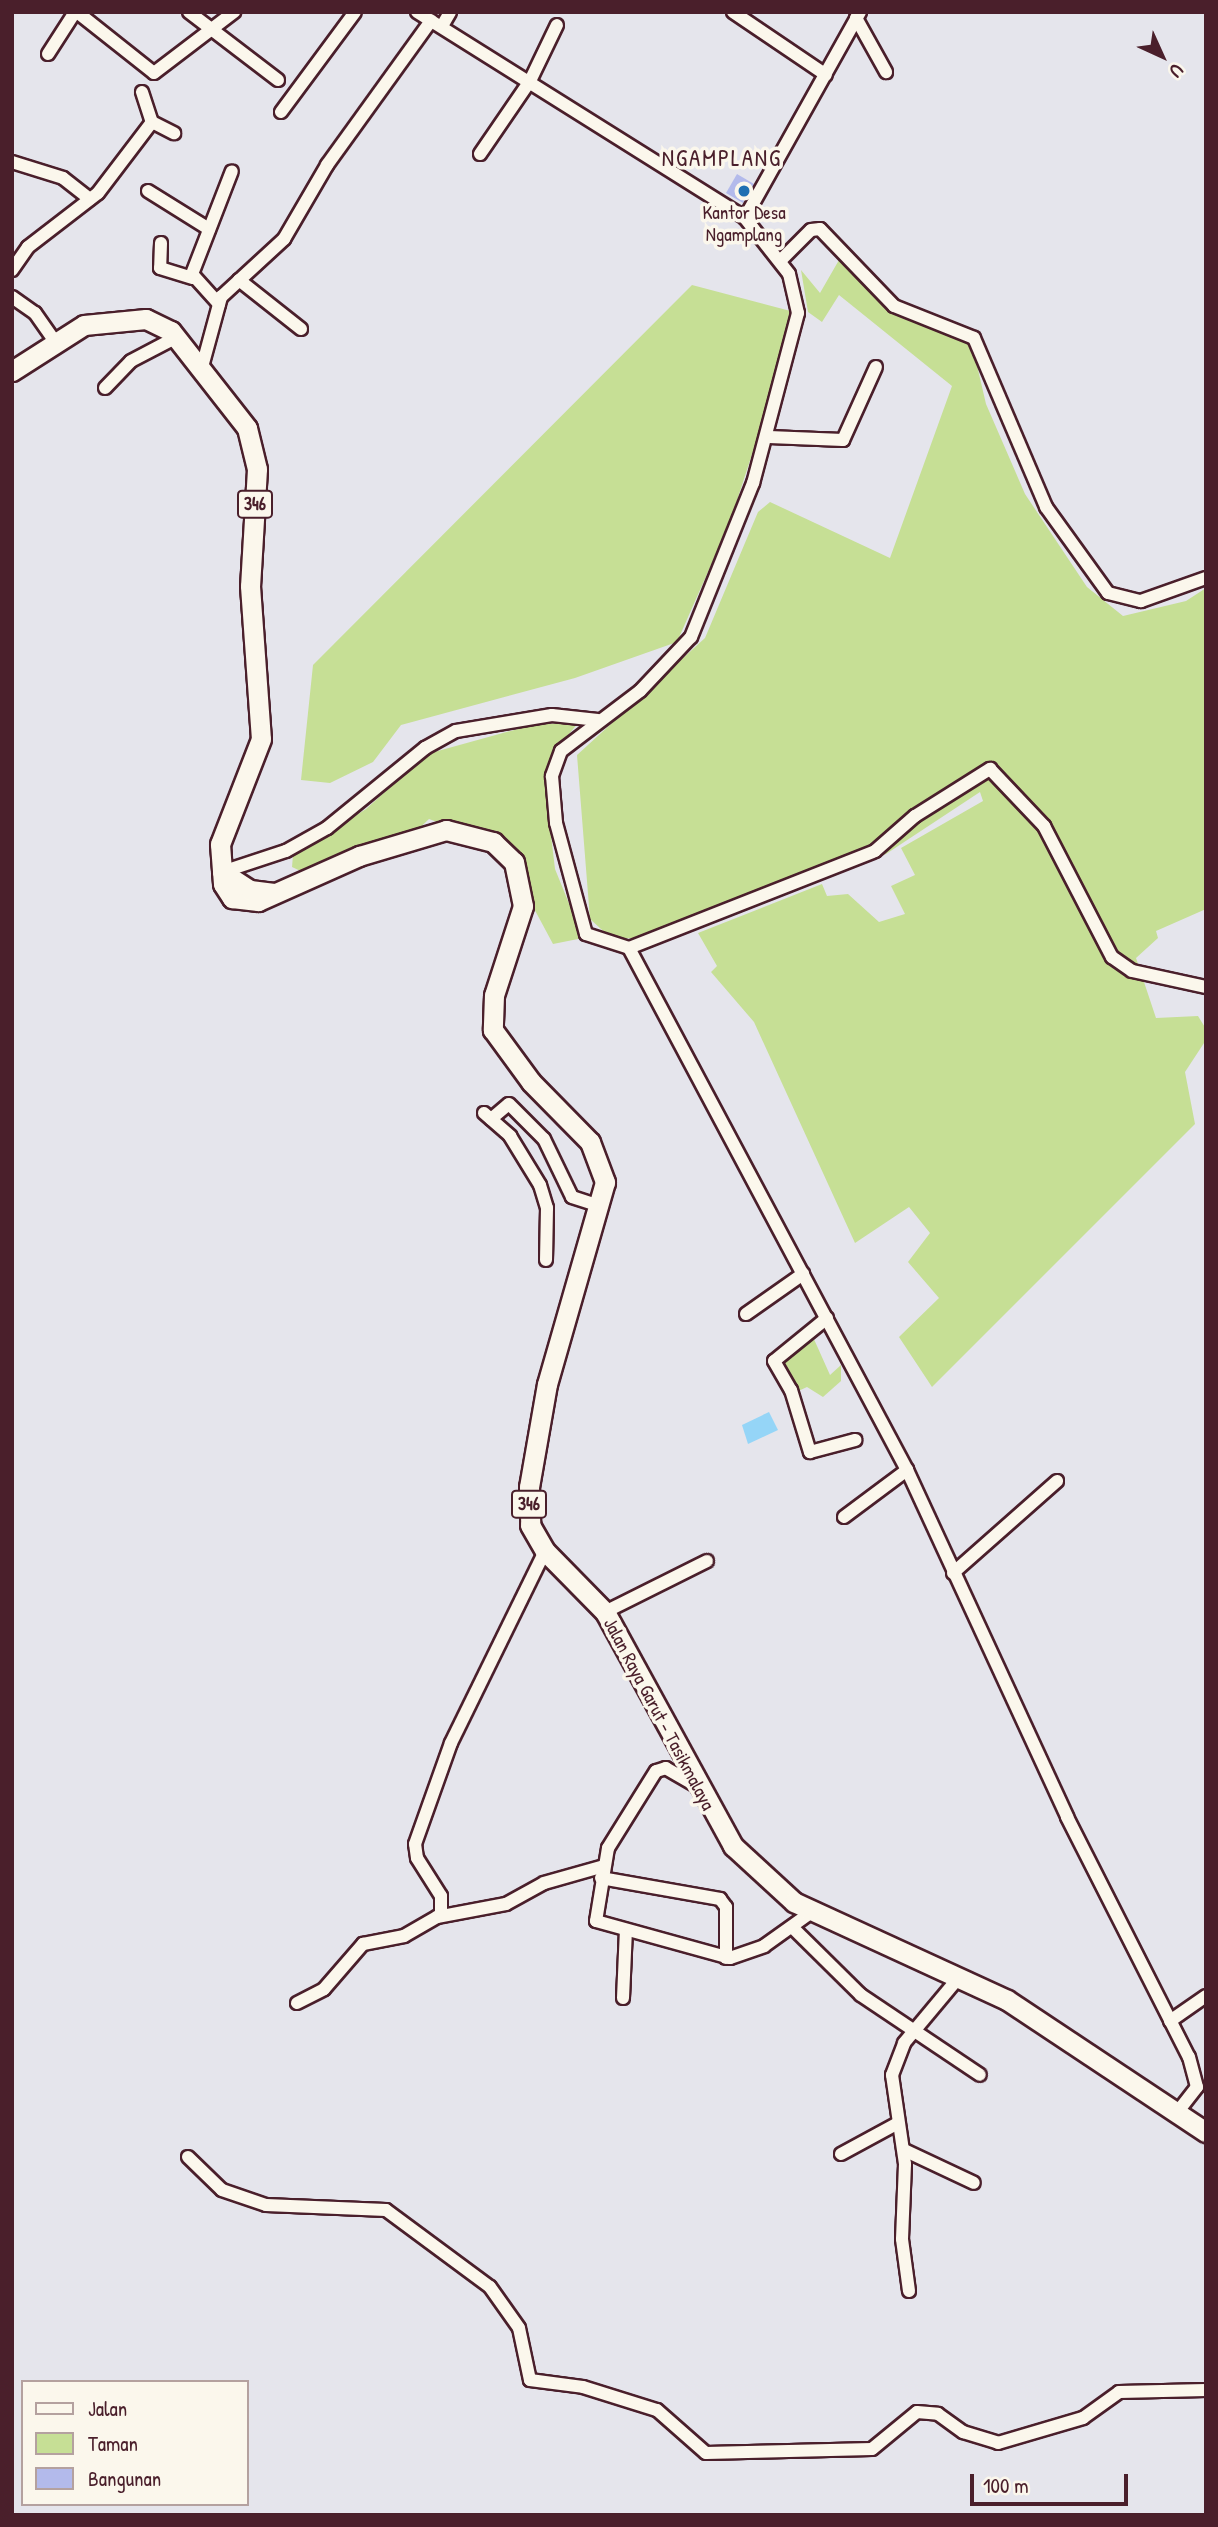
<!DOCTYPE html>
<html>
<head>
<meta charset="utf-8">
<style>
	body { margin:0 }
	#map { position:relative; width:1218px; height:2527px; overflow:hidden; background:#e5e5ec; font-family:"Patrick Hand",sans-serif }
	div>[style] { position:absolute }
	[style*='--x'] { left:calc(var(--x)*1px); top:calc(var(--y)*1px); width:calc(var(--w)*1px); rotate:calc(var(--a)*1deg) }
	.green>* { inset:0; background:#c6df95 }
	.water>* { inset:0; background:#95d5f7 }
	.building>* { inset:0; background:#b3baeb }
	.roads { filter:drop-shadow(2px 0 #4a1f2b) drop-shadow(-2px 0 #4a1f2b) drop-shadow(0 2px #4a1f2b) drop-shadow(0 -2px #4a1f2b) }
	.street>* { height:12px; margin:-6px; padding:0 6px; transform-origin:6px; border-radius:6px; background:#fbf7ec }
	.primary>* { height:19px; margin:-9.5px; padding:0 9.5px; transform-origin:9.5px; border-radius:9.5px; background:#fbf7ec }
	.dots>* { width:19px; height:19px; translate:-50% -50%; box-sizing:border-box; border:4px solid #fbf7ec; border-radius:50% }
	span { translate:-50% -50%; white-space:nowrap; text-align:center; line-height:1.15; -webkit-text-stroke:7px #fbf7ec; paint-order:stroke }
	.shield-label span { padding:2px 5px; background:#fbf7ec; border:2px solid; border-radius:5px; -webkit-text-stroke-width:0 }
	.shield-label { font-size:18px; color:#4a1f2b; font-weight:700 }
	.poi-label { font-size:19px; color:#4a1f2b }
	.street-label { font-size:19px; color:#4a1f2b }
	.quarter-label { font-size:23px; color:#4a1f2b; letter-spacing:2px }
	.frame { position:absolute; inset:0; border:14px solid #4a1f2b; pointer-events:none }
	.legend { position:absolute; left:21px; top:2380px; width:228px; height:126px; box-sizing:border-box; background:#fbf7ec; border:2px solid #b4a19f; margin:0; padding:9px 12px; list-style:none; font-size:21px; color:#4a1f2b }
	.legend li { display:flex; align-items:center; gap:14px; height:35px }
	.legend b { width:35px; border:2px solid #b4a19f }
	.north { position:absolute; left:1127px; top:21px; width:70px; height:70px; -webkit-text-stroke:5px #fbf7ec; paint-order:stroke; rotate:135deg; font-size:19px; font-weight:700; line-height:28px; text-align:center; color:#4a1f2b }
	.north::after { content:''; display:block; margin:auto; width:24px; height:32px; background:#4a1f2b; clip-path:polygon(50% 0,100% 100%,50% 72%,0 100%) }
	.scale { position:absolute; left:970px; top:2474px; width:158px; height:32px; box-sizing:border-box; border:4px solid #4a1f2b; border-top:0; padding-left:9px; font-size:21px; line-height:24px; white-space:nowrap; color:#4a1f2b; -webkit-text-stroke:5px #fbf7ec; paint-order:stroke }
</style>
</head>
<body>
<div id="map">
	<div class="green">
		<i style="clip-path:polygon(839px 260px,895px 314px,972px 344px,986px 404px,1025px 494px,1087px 587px,1123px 616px,1186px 601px,1206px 588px,1206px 909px,1156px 931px,1158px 938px,1136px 958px,1156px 1018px,1198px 1016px,1206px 1029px,1206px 1040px,1185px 1072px,1195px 1124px,932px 1387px,899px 1337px,939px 1298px,908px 1262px,930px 1233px,909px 1207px,855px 1243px,754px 1022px,711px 972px,717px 966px,698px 933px,822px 884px,827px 896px,848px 894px,879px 922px,905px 914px,891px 886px,915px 875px,901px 848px,983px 801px,980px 792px,886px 854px,641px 948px,633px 938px,612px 939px,590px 919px,577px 755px,705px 638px,758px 512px,770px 502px,890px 558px,952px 386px,839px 295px,822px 322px,808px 312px,801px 270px,820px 293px)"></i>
		<i style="clip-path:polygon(692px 285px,798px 313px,730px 522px,677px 642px,575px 678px,401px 725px,373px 762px,330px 783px,301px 780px,313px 665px)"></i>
		<i style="clip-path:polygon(579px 722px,553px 753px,544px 777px,555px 869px,583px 938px,553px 944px,500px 845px,429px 819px,407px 840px,307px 874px,292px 867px,293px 855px,366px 809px,427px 754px,532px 725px)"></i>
		<i style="clip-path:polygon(826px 1321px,813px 1337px,830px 1375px,841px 1365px,841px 1381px,823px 1397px,807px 1387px,794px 1393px,777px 1362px)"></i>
	</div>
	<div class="water">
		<i style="clip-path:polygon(769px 1412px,778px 1430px,748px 1444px,742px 1425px)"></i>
	</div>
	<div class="building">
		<i style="clip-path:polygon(737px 174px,754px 184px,743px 203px,726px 193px)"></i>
	</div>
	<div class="roads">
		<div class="street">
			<i style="--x:77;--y:12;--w:98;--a:38.4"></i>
			<i style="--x:154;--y:73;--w:101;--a:-37.3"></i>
			<i style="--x:189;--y:12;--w:112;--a:37.4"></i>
			<i style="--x:417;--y:12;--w:387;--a:32.1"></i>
			<i style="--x:733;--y:12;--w:112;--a:34.1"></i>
			<i style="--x:860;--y:12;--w:236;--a:119.2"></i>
			<i style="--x:745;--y:218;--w:71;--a:51.8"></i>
			<i style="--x:789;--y:274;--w:40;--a:77"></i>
			<i style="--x:798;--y:313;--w:176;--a:104.8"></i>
			<i style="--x:753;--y:483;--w:166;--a:111.9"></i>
			<i style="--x:691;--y:637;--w:74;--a:133.4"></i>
			<i style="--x:640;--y:691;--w:99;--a:142.8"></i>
			<i style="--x:561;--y:751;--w:27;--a:110"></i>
			<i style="--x:552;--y:776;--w:47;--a:85.1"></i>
			<i style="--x:556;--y:823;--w:115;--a:74.9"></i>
			<i style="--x:586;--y:934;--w:45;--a:18"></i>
			<i style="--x:629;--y:948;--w:591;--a:61.96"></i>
			<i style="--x:907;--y:1470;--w:382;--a:65.2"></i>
			<i style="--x:1067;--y:1817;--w:269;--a:63.1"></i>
			<i style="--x:1189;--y:2057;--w:31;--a:75"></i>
			<i style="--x:1197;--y:2087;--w:33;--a:128"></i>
			<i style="--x:856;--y:18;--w:62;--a:60.9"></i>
			<i style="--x:442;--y:26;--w:16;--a:-60"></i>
			<i style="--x:48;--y:54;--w:50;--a:-57.3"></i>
			<i style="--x:142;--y:92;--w:32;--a:72"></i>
			<i style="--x:281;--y:112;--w:124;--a:-53.5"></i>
			<i style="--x:480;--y:154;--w:88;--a:-55.6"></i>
			<i style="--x:530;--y:81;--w:62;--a:-64.3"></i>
			<i style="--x:12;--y:162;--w:53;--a:17.4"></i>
			<i style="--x:63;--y:178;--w:34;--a:38"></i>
			<i style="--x:148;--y:191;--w:72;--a:31.9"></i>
			<i style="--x:161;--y:243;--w:25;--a:92"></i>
			<i style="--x:160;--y:268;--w:34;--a:17"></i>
			<i style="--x:781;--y:260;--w:42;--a:-45"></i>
			<i style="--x:811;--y:230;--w:9;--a:-6"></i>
			<i style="--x:820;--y:229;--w:107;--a:46.1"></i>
			<i style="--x:894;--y:306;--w:86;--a:21.8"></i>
			<i style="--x:974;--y:338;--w:184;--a:66.9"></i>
			<i style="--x:1046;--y:507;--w:106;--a:54.2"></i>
			<i style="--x:1108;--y:593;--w:34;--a:14"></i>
			<i style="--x:1141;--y:601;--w:69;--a:-19.5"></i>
			<i style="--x:12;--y:270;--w:28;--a:-55"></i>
			<i style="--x:28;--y:247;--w:88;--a:-37.6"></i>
			<i style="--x:98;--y:193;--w:89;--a:-52.7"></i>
			<i style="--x:152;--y:122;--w:25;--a:27"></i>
			<i style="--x:239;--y:280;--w:79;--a:38.3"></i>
			<i style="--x:12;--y:297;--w:28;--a:35"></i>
			<i style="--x:35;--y:313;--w:33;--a:55"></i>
			<i style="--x:219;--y:304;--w:40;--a:-132"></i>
			<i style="--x:192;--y:274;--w:110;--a:-68.8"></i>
			<i style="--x:202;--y:367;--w:73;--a:-74.8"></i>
			<i style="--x:221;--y:297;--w:86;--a:-42.6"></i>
			<i style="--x:284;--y:239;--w:86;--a:-59.8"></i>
			<i style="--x:327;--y:165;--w:178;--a:-54.2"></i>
			<i style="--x:105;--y:388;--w:37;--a:-46"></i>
			<i style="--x:131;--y:361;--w:52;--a:-27.6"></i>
			<i style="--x:769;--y:437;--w:74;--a:2.3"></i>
			<i style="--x:843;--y:440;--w:80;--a:-65.7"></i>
			<i style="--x:222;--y:872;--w:67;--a:-18.2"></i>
			<i style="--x:286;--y:851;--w:47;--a:-29.3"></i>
			<i style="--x:327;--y:828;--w:127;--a:-39.2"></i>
			<i style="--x:425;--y:748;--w:35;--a:-29"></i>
			<i style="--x:456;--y:731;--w:97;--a:-9.5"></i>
			<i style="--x:552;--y:715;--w:46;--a:6.2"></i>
			<i style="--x:629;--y:948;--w:264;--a:-21.5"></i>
			<i style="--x:875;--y:851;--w:53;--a:-41.2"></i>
			<i style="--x:915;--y:816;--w:89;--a:-32.1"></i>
			<i style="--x:990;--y:769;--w:79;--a:46.5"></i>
			<i style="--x:1044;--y:826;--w:148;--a:62.6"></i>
			<i style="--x:1112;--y:957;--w:24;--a:35"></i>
			<i style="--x:1132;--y:971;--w:76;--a:12.2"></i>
			<i style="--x:484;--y:1113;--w:35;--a:41"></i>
			<i style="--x:510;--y:1136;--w:57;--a:58.5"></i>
			<i style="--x:540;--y:1185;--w:24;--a:73"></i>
			<i style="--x:547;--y:1208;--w:52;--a:91.1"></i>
			<i style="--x:491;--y:1119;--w:23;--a:-40"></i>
			<i style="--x:509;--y:1104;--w:49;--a:45"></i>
			<i style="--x:544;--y:1139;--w:64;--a:64.2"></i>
			<i style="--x:572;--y:1197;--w:28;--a:18"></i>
			<i style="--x:746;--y:1314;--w:70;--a:-35.1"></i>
			<i style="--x:827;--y:1318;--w:68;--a:140.9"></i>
			<i style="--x:774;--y:1361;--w:34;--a:60"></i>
			<i style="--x:791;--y:1390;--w:65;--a:73"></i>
			<i style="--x:810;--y:1452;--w:47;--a:-14.9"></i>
			<i style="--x:844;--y:1517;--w:79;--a:-36.7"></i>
			<i style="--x:953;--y:1573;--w:139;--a:-41.5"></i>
			<i style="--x:605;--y:1612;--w:114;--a:-26.6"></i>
			<i style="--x:695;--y:1785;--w:34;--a:-150"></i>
			<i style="--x:666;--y:1768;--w:10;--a:163"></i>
			<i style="--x:656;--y:1771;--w:91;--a:121.9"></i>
			<i style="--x:608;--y:1848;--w:74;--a:99.3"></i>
			<i style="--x:596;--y:1921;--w:139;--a:15.4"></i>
			<i style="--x:730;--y:1958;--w:36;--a:-19"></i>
			<i style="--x:764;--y:1946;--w:60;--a:-35.5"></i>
			<i style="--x:601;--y:1878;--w:121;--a:10"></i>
			<i style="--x:720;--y:1899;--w:10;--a:53"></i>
			<i style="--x:726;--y:1907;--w:51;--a:90"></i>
			<i style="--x:441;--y:1916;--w:20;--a:-90"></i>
			<i style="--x:441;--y:1896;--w:45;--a:-122.3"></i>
			<i style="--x:417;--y:1858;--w:14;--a:-98"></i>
			<i style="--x:415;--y:1844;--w:107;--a:-70.4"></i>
			<i style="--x:451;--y:1743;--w:214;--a:-63.9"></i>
			<i style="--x:793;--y:1928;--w:95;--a:44.6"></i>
			<i style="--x:861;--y:1995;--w:143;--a:33.9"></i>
			<i style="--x:623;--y:1998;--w:68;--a:-87.5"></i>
			<i style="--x:297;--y:2003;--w:30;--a:-27"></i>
			<i style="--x:324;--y:1989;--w:60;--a:-49.1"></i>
			<i style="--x:363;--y:1944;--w:42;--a:-11"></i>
			<i style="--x:404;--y:1936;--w:38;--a:-30"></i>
			<i style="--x:437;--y:1917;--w:70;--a:-10.7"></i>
			<i style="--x:506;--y:1904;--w:43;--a:-28.9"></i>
			<i style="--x:544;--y:1883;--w:62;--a:-15.8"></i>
			<i style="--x:1170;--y:2021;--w:44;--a:-34.8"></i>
			<i style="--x:904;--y:2150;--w:77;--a:25.2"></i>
			<i style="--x:841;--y:2154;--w:65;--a:-28.5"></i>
			<i style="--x:188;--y:2157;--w:47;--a:44.1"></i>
			<i style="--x:222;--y:2190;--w:46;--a:18.8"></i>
			<i style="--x:266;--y:2205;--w:120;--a:2.4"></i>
			<i style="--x:386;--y:2210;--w:129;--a:36.5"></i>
			<i style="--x:490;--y:2287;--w:50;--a:54.7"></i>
			<i style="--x:519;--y:2328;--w:53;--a:78.1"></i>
			<i style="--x:530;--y:2380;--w:53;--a:7.5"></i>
			<i style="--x:583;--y:2387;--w:77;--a:17.3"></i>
			<i style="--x:657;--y:2410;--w:65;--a:41.3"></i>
			<i style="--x:706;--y:2453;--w:166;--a:-1.4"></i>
			<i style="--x:872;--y:2449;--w:58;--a:-39.4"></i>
			<i style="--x:917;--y:2412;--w:21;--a:5"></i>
			<i style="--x:938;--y:2414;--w:31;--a:36"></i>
			<i style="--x:963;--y:2432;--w:37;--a:17"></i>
			<i style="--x:998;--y:2443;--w:89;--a:-16.4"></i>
			<i style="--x:1083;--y:2418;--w:44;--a:-35.8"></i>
			<i style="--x:1119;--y:2392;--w:87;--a:-1.3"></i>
			<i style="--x:909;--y:2291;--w:52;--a:-97.7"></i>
			<i style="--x:902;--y:2239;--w:75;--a:-87.7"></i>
			<i style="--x:905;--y:2164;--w:90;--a:-98.3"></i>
			<i style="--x:892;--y:2075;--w:34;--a:-69"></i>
			<i style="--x:904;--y:2043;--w:87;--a:-50.1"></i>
		</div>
		<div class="primary">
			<i style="--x:12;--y:371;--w:85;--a:-32.6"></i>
			<i style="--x:84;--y:325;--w:62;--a:-5.5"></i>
			<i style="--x:146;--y:319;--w:28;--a:26"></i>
			<i style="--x:171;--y:331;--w:123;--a:51.9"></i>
			<i style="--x:247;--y:428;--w:42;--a:76.3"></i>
			<i style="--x:257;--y:469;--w:117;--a:93.4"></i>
			<i style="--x:250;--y:586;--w:153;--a:85.9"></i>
			<i style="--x:261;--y:739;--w:113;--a:111.3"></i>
			<i style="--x:220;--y:844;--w:40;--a:85.7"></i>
			<i style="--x:223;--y:884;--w:17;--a:57"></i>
			<i style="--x:232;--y:898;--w:26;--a:7"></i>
			<i style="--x:258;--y:901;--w:111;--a:-24"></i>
			<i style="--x:359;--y:856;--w:91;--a:-16.6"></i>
			<i style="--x:446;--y:830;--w:49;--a:14.3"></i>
			<i style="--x:493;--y:842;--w:29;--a:44"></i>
			<i style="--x:514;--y:862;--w:45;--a:78.4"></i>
			<i style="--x:523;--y:906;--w:94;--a:108"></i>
			<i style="--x:494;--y:995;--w:35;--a:92"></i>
			<i style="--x:493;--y:1030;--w:64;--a:53.8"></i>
			<i style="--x:531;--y:1082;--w:84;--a:45.5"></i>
			<i style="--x:590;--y:1142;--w:43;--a:69.4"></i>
			<i style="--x:605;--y:1182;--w:210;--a:106"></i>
			<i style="--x:547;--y:1384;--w:105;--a:99.9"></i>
			<i style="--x:529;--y:1487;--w:38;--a:88"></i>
			<i style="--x:530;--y:1525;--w:30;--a:60"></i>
			<i style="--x:545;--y:1551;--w:86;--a:45.5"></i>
			<i style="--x:605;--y:1612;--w:267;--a:61.3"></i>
			<i style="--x:733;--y:1846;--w:83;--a:42.6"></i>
			<i style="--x:794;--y:1902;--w:234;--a:24.7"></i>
			<i style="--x:1007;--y:2000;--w:239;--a:33.6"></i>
			<i style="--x:222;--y:872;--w:33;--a:33"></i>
			<i style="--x:250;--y:890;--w:24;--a:7"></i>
		</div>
	</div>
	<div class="dots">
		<i style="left:744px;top:191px;background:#1f6fb2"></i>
	</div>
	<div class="shield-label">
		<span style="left:255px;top:504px">346</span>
		<span style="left:529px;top:1504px">346</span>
	</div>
	<div class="poi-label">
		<span style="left:744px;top:224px">Kantor Desa<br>Ngamplang</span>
	</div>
	<div class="street-label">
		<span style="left:659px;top:1714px;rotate:62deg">Jalan Raya Garut - Tasikmalaya</span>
	</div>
	<div class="quarter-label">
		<span style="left:722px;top:158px">NGAMPLANG</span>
	</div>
	<div class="frame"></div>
	<ul class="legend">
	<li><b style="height:9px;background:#fbf7ec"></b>Jalan</li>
	<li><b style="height:19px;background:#c6df95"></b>Taman</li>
	<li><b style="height:19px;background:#b3baeb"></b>Bangunan</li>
	</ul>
	<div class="north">U</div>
	<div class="scale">100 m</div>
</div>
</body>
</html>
